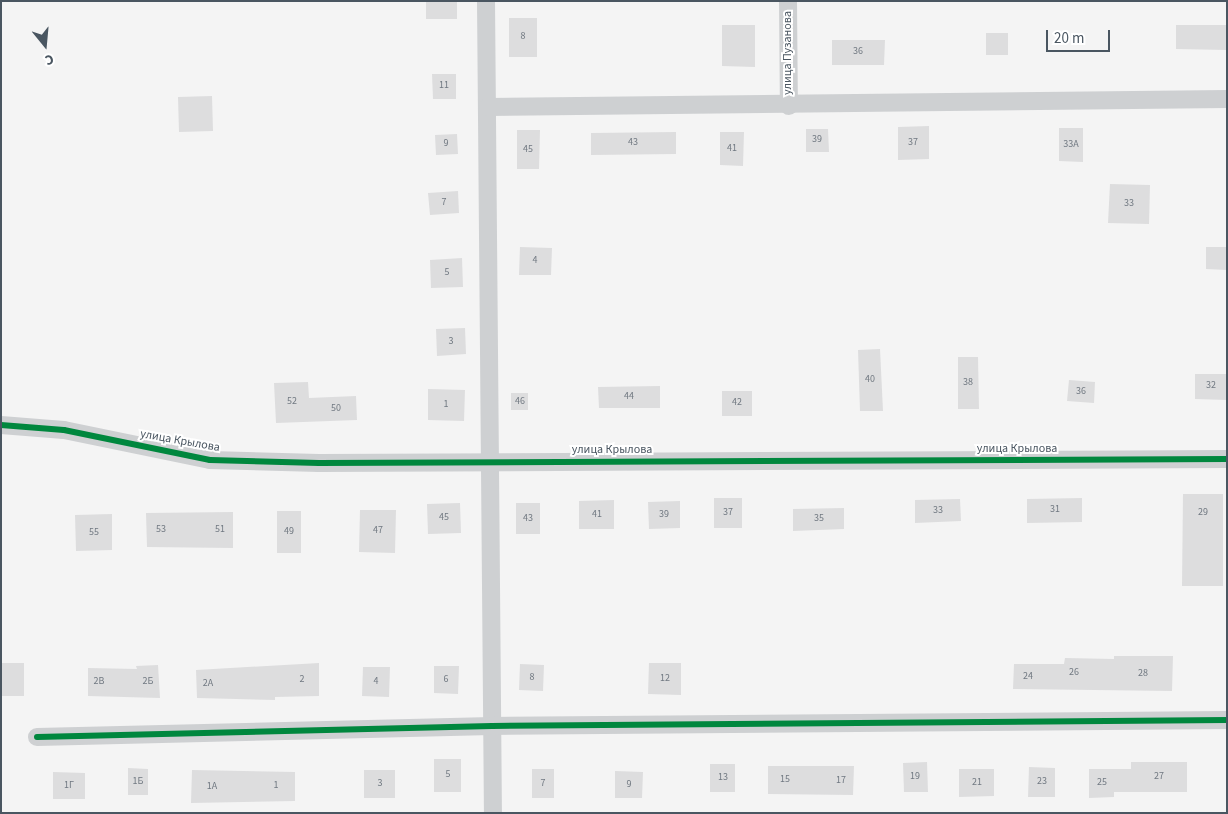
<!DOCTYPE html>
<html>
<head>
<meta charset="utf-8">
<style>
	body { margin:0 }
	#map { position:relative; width:1228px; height:814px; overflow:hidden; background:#f4f4f4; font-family:"Source Sans 3",sans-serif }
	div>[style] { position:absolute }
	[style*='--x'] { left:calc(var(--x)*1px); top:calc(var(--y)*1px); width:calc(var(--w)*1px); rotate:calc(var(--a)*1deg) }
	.building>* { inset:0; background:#ddddde }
	.minor>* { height:18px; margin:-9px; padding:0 9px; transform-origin:9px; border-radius:9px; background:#ced0d2 }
	.cycleway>* { height:6px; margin:-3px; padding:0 3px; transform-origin:3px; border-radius:3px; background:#00873e }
	span { translate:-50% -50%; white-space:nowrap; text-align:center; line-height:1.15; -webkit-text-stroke:4px #fff; paint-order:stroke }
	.number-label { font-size:10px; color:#707881 }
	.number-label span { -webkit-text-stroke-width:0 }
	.street-label { font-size:12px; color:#4a5661 }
	.frame { position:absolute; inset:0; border:2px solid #4a5661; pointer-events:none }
	.north { position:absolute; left:20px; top:20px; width:50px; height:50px; -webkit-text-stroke:4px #fff; paint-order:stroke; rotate:163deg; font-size:14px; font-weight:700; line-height:20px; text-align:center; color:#4a5661 }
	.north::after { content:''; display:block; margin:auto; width:18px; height:22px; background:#4a5661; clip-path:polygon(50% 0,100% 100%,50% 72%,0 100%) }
	.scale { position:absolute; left:1046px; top:30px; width:64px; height:22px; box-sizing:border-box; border:2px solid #4a5661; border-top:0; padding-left:6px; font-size:15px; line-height:18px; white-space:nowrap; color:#4a5661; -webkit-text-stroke:4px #fff; paint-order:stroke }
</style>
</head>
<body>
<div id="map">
	<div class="building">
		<i style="clip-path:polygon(426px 1px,457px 1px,457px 19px,426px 19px)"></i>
		<i style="clip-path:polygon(509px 18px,537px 18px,537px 57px,509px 57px)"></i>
		<i style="clip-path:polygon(722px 25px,755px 25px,755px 67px,722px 66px)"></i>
		<i style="clip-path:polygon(1176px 25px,1227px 25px,1227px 50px,1176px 49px)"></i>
		<i style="clip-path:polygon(986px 33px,1008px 33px,1008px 55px,986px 55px)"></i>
		<i style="clip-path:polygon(832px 40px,885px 40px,884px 65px,832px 65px)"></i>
		<i style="clip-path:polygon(432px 74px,456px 74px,456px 99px,433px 99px)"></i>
		<i style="clip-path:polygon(212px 96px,213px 131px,179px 132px,178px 97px)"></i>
		<i style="clip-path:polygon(929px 126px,929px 159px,898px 160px,898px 127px)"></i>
		<i style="clip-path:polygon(1059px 128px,1083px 128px,1083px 162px,1059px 161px)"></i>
		<i style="clip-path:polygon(806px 129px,828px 129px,829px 152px,806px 152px)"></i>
		<i style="clip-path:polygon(517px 130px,540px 130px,539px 169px,517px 169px)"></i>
		<i style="clip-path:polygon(676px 132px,676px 154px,591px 155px,591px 133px)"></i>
		<i style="clip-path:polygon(720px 132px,744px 132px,743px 166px,720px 165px)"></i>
		<i style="clip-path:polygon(457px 134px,458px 154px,436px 155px,435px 135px)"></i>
		<i style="clip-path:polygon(1110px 184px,1150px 185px,1149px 224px,1108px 223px)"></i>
		<i style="clip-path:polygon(458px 191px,459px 213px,430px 215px,428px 193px)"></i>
		<i style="clip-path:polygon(520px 247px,552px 248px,551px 275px,519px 275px)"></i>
		<i style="clip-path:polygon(1206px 247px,1227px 247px,1227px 270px,1206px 269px)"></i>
		<i style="clip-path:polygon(462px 258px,463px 287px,431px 288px,430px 260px)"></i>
		<i style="clip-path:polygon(465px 328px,466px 354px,437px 356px,436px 329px)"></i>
		<i style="clip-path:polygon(880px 349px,883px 411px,860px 411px,858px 350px)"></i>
		<i style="clip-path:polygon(958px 357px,978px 357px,979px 409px,958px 409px)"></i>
		<i style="clip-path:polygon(1195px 374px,1227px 374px,1227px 400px,1195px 399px)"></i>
		<i style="clip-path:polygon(1069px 380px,1095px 382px,1094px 403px,1067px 401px)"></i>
		<i style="clip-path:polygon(308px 382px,309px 398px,356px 396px,357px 420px,276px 423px,274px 383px)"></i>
		<i style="clip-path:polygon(660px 386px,660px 408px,599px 408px,598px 387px)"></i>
		<i style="clip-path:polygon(428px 389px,465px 390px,464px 421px,428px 420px)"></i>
		<i style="clip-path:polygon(722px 391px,752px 391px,752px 416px,722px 416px)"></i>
		<i style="clip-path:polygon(511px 393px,528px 393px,528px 410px,511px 410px)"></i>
		<i style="clip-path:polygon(1183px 494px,1223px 494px,1223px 586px,1182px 586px)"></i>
		<i style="clip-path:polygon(714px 498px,742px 498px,742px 528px,714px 528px)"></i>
		<i style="clip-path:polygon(1082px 498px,1082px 522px,1027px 523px,1027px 499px)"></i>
		<i style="clip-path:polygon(960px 499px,961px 521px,915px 523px,915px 500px)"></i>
		<i style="clip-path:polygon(614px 500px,614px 529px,579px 529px,579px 501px)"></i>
		<i style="clip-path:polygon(680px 501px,680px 528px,649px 529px,648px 502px)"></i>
		<i style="clip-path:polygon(460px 503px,461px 533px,428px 534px,427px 504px)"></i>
		<i style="clip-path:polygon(516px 503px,540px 503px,540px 534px,516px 534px)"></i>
		<i style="clip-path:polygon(844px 508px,844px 529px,793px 531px,793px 509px)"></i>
		<i style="clip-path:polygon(360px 510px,396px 510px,395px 553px,359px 552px)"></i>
		<i style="clip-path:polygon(277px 511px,301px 511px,301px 553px,277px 553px)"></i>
		<i style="clip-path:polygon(233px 512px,233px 548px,147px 547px,146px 513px)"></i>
		<i style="clip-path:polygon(112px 514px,112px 550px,76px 551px,75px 515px)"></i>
		<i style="clip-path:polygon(1114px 656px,1173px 656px,1172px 691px,1013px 689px,1014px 664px,1064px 664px,1065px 658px,1114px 659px)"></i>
		<i style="clip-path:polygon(1px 663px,24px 663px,24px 696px,1px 696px)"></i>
		<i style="clip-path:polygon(319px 663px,319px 696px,275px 697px,275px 700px,197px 698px,196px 670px)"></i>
		<i style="clip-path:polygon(649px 663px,681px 663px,681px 695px,648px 694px)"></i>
		<i style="clip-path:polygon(520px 664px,544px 665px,543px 691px,519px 690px)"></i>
		<i style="clip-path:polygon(158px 665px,160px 698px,88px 696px,88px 668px,137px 669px,136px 666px)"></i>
		<i style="clip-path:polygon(434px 666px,459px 666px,458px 694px,434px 693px)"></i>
		<i style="clip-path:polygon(363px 667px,390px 667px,389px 697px,362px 696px)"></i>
		<i style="clip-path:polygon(434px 759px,461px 759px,461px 792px,434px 792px)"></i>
		<i style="clip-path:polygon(927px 762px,928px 792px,904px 792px,903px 763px)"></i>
		<i style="clip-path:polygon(1131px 762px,1187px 762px,1187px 792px,1114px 792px,1114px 797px,1089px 798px,1089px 769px,1131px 769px)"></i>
		<i style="clip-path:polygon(710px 764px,735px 764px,735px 792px,710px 792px)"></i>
		<i style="clip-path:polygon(768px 766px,854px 766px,853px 795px,768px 794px)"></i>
		<i style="clip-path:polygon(1029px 767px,1055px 768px,1055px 797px,1028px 797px)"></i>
		<i style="clip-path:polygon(128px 768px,148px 769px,148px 795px,128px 795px)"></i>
		<i style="clip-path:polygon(532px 769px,554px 769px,554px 798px,532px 798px)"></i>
		<i style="clip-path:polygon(959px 769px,994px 769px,994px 796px,959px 797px)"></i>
		<i style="clip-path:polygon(192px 770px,295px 772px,295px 801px,191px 803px)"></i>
		<i style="clip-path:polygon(364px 770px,395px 770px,395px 798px,364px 798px)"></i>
		<i style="clip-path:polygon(615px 771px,643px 772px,642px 798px,615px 798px)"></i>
		<i style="clip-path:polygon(53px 772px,85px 773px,85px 799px,53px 799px)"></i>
	</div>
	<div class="minor">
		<i style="--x:486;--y:1;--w:812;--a:89.51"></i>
		<i style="--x:788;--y:1;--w:105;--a:89.5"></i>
		<i style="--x:488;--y:107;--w:739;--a:-0.62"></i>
		<i style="--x:1;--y:425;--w:63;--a:4.5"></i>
		<i style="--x:64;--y:430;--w:149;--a:11.6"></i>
		<i style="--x:210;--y:460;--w:109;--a:1.6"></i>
		<i style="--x:319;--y:463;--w:908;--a:-0.25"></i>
		<i style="--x:37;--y:737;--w:455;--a:-1.4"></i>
		<i style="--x:492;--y:726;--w:735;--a:-0.47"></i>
	</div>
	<div class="cycleway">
		<i style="--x:1;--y:425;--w:63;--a:4.5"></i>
		<i style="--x:64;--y:430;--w:149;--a:11.6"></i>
		<i style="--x:210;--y:460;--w:109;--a:1.6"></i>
		<i style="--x:319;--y:463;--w:908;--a:-0.25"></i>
		<i style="--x:37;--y:737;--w:455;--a:-1.4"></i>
		<i style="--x:492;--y:726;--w:735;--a:-0.47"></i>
	</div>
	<div class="number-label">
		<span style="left:523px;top:37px">8</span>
		<span style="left:858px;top:52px">36</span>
		<span style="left:444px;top:86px">11</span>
		<span style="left:817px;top:140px">39</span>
		<span style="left:633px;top:143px">43</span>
		<span style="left:913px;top:143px">37</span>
		<span style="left:446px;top:144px">9</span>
		<span style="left:1071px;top:145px">33А</span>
		<span style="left:732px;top:149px">41</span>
		<span style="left:528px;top:150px">45</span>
		<span style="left:444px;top:203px">7</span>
		<span style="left:1129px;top:204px">33</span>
		<span style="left:535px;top:261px">4</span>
		<span style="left:447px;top:273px">5</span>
		<span style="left:451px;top:342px">3</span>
		<span style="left:870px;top:380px">40</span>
		<span style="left:968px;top:383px">38</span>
		<span style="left:1211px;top:386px">32</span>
		<span style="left:1081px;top:392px">36</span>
		<span style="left:629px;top:397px">44</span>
		<span style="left:292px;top:402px">52</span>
		<span style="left:520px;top:402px">46</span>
		<span style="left:737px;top:403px">42</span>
		<span style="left:446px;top:405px">1</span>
		<span style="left:336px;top:409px">50</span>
		<span style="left:1055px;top:510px">31</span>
		<span style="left:938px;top:511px">33</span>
		<span style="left:728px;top:513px">37</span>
		<span style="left:1203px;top:513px">29</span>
		<span style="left:597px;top:515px">41</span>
		<span style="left:664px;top:515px">39</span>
		<span style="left:444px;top:518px">45</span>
		<span style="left:528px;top:519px">43</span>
		<span style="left:819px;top:519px">35</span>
		<span style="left:161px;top:530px">53</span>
		<span style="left:220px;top:530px">51</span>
		<span style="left:378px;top:531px">47</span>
		<span style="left:289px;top:532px">49</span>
		<span style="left:94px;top:533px">55</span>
		<span style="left:1074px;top:673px">26</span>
		<span style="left:1143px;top:674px">28</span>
		<span style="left:1028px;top:677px">24</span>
		<span style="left:532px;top:678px">8</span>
		<span style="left:665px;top:679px">12</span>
		<span style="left:302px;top:680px">2</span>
		<span style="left:446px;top:680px">6</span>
		<span style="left:99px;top:682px">2В</span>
		<span style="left:148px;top:682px">2Б</span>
		<span style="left:376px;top:682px">4</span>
		<span style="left:208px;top:684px">2А</span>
		<span style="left:448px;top:775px">5</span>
		<span style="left:915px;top:777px">19</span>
		<span style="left:1159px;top:777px">27</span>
		<span style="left:723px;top:778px">13</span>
		<span style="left:785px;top:780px">15</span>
		<span style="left:841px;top:781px">17</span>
		<span style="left:138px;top:782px">1Б</span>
		<span style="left:1042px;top:782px">23</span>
		<span style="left:977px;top:783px">21</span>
		<span style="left:1102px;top:783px">25</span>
		<span style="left:380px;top:784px">3</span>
		<span style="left:543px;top:784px">7</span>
		<span style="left:629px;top:785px">9</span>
		<span style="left:69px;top:786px">1Г</span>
		<span style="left:276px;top:786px">1</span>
		<span style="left:212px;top:787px">1А</span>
	</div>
	<div class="street-label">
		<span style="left:788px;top:53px;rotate:-90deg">улица Пузанова</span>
		<span style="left:180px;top:441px;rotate:10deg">улица Крылова</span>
		<span style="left:1017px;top:449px">улица Крылова</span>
		<span style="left:612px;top:450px">улица Крылова</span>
	</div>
	<div class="frame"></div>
	<div class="north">С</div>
	<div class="scale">20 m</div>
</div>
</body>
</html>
